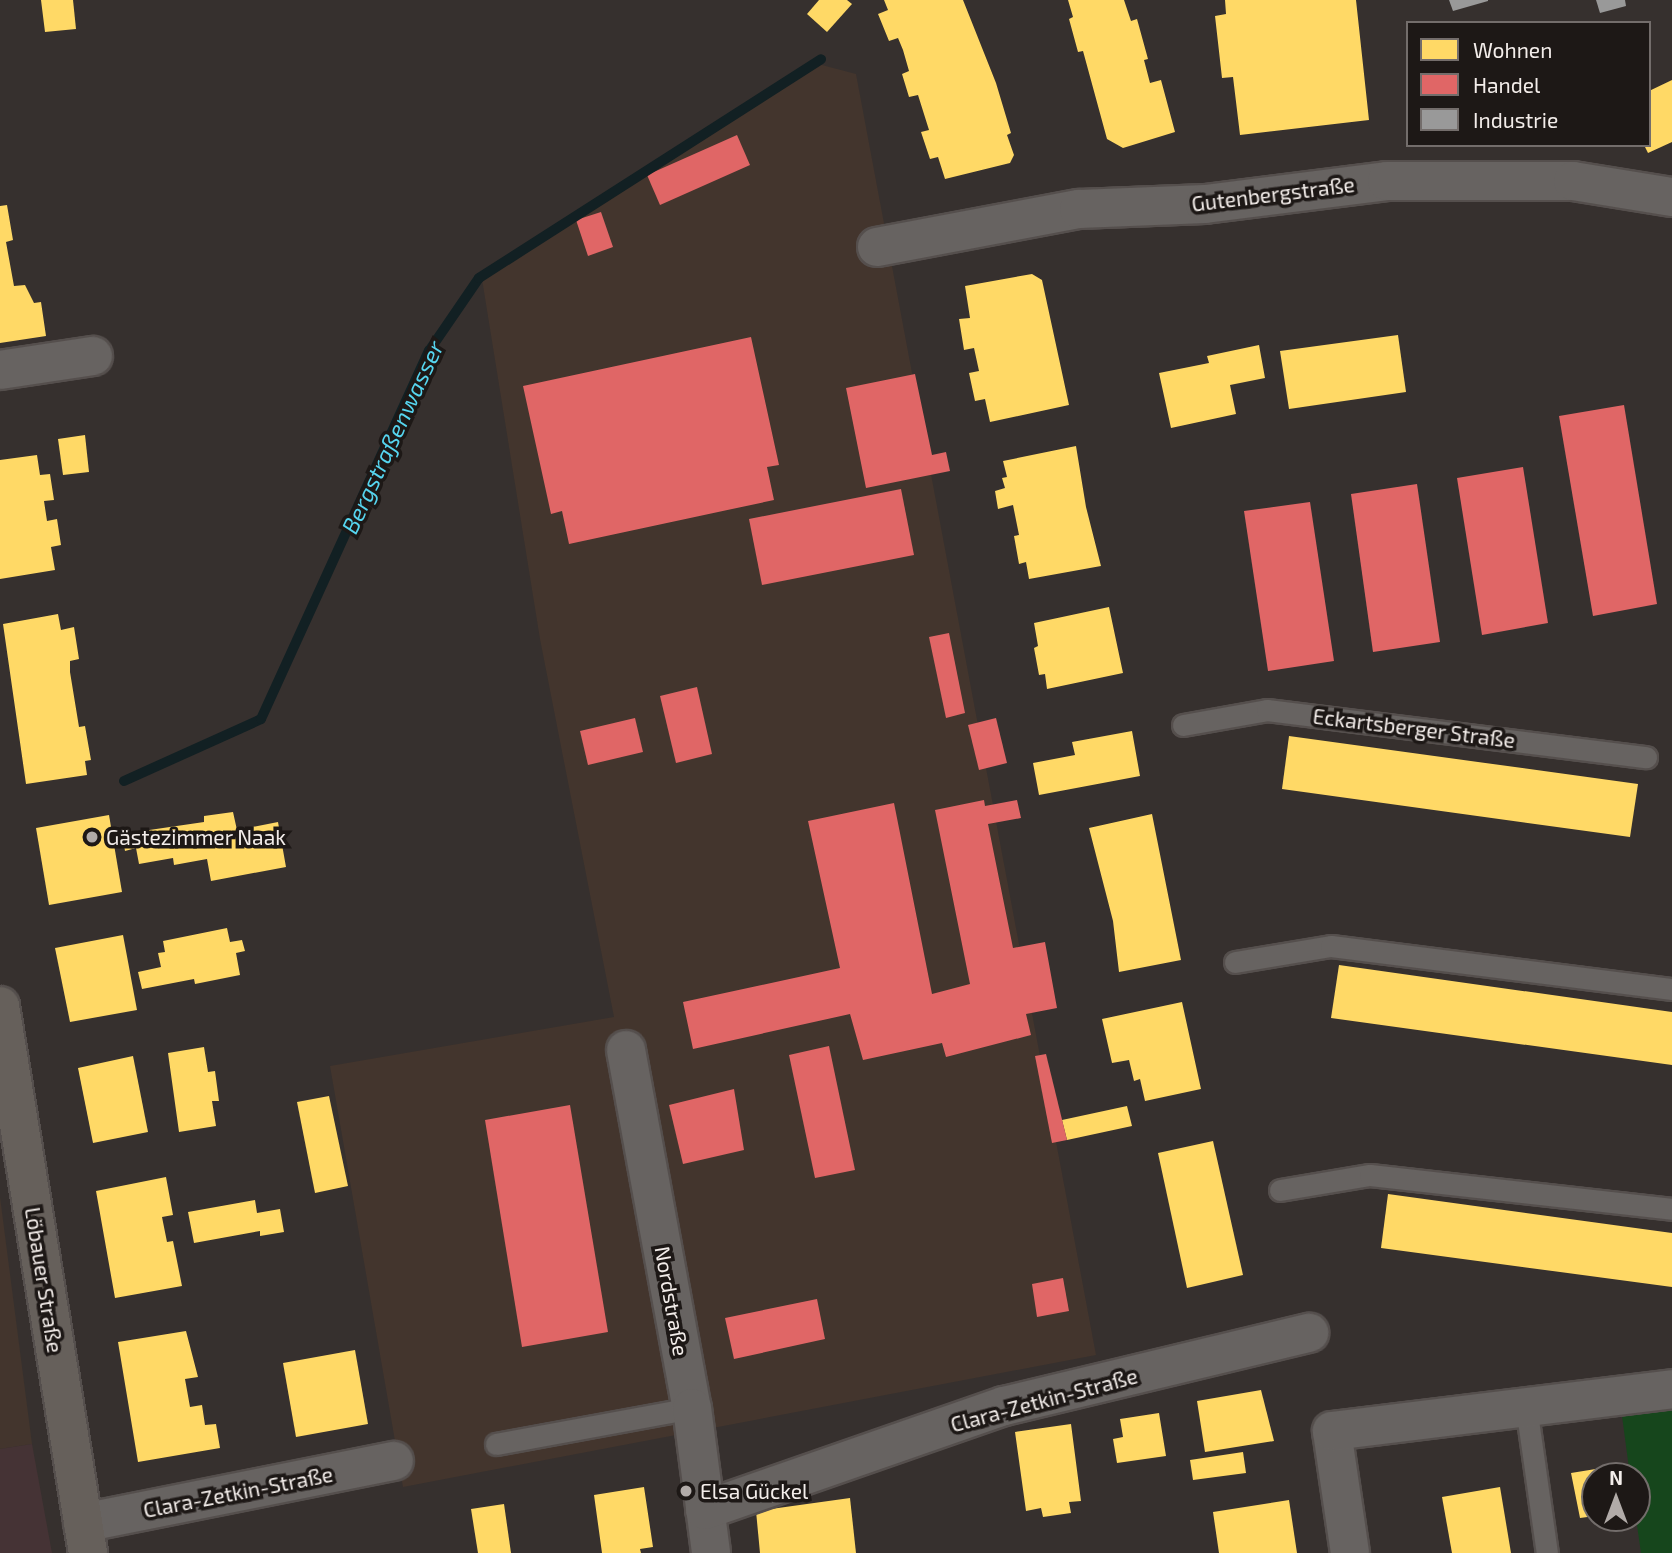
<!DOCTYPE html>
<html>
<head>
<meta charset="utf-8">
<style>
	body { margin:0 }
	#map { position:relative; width:1672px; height:1553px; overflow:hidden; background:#36302e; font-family:"Exo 2",sans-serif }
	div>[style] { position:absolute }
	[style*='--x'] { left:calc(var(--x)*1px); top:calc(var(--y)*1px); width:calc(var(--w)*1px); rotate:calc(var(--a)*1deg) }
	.built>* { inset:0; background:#43352d }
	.industrial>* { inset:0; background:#453335 }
	.green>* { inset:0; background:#16461c }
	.homes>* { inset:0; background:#ffd966 }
	.shops>* { inset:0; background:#e06666 }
	.industry>* { inset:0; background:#999 }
	.stream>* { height:10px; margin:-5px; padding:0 5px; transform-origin:5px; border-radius:5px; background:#122023 }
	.roads { filter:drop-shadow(2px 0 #554f4d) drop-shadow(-2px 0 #554f4d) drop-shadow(0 2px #554f4d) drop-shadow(0 -2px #554f4d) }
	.lane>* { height:21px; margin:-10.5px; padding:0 10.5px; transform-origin:10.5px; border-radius:10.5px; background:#676361 }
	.street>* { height:38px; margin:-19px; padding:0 19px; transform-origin:19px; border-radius:19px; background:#676361 }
	.secondary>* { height:38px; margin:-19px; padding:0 19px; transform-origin:19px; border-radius:19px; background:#66605b }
	.dots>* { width:19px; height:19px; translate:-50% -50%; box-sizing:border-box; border:4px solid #1d1816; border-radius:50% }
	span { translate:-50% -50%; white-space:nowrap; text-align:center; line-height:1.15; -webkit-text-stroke:7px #1d1816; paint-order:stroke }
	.street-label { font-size:21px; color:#f3edea }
	.poi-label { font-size:21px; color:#f3edea }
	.left { translate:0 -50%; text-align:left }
	.water-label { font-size:23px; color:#56d5ef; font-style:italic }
	.legend { position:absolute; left:1406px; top:21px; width:245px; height:126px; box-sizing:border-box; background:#1d1816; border:2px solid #736d6b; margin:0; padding:9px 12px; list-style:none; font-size:21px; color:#f3edea }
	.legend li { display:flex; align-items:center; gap:14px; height:35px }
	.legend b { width:35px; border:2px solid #736d6b }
	.north { position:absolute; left:1581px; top:1462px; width:70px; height:70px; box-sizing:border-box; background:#1d1816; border:2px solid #736d6b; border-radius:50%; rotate:0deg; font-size:19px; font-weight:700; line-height:28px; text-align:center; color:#f3edea }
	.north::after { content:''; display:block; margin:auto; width:24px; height:32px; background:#b1aba8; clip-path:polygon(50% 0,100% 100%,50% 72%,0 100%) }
</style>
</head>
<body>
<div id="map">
	<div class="built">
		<i style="clip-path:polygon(818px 64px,856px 74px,1096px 1355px,403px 1487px,330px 1066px,614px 1017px,540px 639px,482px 279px)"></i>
		<i style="clip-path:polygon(0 1197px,32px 1444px,0 1449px)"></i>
	</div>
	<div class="industrial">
		<i style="clip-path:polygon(32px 1444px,52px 1553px,0 1553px,0 1449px)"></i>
	</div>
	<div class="green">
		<i style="clip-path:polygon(1672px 1409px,1672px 1553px,1641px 1553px,1636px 1518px,1637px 1476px,1630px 1476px,1622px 1416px)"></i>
	</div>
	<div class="homes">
		<i style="clip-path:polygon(41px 0,73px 0,76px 29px,45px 32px)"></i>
		<i style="clip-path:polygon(819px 0,847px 0,852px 4px,827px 32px,807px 14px)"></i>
		<i style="clip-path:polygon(884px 0,963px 0,996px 83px,1011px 133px,1007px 135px,1014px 155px,1010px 163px,945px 179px,938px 157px,930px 159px,921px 132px,929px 130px,918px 95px,909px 97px,902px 74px,909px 71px,903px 50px,898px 38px,889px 41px,878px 14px,888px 10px)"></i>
		<i style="clip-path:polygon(1068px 0,1124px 0,1131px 21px,1137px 19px,1148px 59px,1144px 60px,1150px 83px,1161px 80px,1175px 132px,1123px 148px,1107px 139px,1083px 51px,1078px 52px,1069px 19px,1073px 17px)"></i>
		<i style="clip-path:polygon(1225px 0,1356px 0,1369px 120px,1240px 135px,1233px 77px,1222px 78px,1215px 16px,1226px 14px)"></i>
		<i style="clip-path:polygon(1672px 80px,1672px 142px,1648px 153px,1644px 145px,1649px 145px,1649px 91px)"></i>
		<i style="clip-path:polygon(7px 205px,13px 240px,6px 242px,14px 286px,25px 285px,34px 303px,41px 302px,46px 336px,0 343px,0 206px)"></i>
		<i style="clip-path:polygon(1032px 274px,1042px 280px,1069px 405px,990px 422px,985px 399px,975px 401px,969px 373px,979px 371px,974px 348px,964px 350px,959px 319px,970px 318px,965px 286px)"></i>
		<i style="clip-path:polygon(1398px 335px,1406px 392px,1289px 409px,1280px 351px)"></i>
		<i style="clip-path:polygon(1259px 345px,1265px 378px,1230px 385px,1236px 414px,1171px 428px,1159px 373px,1209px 363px,1207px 356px)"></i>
		<i style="clip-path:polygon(85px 435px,89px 472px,63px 475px,58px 439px)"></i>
		<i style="clip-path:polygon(1076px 446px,1086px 507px,1101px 566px,1029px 579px,1026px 562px,1019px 564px,1014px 536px,1019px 535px,1013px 505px,998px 509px,995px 491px,1005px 488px,1002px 478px,1007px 477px,1003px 461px)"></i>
		<i style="clip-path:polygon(37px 455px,40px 475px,50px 474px,54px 500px,44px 501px,47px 521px,57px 519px,61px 545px,51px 547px,55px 570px,0 579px,0 460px)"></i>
		<i style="clip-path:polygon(1109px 607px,1123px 673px,1047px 689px,1045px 674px,1039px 675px,1034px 648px,1038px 646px,1034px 623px)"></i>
		<i style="clip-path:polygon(58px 614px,61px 630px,74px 627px,79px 659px,70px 661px,70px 672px,79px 727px,85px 726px,91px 760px,85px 761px,87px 775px,26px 784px,3px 624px)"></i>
		<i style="clip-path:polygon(1132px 731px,1140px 776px,1039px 795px,1033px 763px,1075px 755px,1072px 742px)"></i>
		<i style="clip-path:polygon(1289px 736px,1638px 784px,1630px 837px,1282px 789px)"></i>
		<i style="clip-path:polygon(233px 812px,237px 830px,278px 822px,286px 867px,211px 881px,207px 859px,174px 865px,173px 858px,139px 864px,136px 848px,125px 851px,122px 834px,204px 822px,204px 816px)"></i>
		<i style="clip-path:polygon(1152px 814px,1181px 960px,1119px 972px,1113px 921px,1089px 828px)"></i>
		<i style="clip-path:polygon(109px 815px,122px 892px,49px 905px,36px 828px)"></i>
		<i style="clip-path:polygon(227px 928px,230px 942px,242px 940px,245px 951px,236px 953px,240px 975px,195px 984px,194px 979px,142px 989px,138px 972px,161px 967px,158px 953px,165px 952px,163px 941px)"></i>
		<i style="clip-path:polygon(123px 935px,137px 1010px,70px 1022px,55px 948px)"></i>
		<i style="clip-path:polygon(1339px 965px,1672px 1012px,1672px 1065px,1331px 1018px)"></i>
		<i style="clip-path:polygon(1182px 1002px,1201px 1089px,1145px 1101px,1140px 1079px,1134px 1081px,1129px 1060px,1112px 1063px,1102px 1019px)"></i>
		<i style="clip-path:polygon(204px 1047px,208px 1072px,215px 1071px,219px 1101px,212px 1101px,216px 1126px,179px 1132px,168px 1053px)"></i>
		<i style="clip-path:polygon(133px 1056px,148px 1132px,93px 1143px,78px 1068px)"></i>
		<i style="clip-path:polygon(329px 1096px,348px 1186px,315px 1193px,297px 1102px)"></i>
		<i style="clip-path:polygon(1127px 1106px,1132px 1126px,1067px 1140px,1062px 1120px)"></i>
		<i style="clip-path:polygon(1213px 1141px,1243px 1275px,1187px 1288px,1158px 1153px)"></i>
		<i style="clip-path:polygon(166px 1177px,173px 1215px,162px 1217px,167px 1242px,173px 1241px,182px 1286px,115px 1298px,96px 1191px)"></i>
		<i style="clip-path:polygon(1388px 1194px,1672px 1233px,1672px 1287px,1381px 1248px)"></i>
		<i style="clip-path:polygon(255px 1200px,257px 1213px,280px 1209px,284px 1232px,260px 1236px,260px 1231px,194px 1243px,188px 1212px)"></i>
		<i style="clip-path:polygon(186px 1331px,198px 1377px,185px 1379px,190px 1407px,202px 1405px,205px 1425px,216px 1424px,220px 1448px,138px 1462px,118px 1342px)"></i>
		<i style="clip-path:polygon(355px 1350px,368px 1424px,296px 1437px,283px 1363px)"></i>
		<i style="clip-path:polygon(1261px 1390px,1274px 1441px,1205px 1452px,1197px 1401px)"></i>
		<i style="clip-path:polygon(1159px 1413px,1166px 1456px,1117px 1463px,1113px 1439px,1123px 1437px,1120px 1419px)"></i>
		<i style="clip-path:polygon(1071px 1424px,1081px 1501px,1069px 1502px,1071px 1513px,1043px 1517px,1041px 1508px,1026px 1511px,1015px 1432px)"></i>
		<i style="clip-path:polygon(1243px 1452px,1246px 1473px,1193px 1480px,1190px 1460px)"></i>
		<i style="clip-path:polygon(1608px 1467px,1610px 1476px,1595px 1476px,1595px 1516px,1580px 1518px,1571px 1473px)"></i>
		<i style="clip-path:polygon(644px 1487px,653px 1547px,640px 1549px,641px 1553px,602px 1553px,594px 1495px)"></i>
		<i style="clip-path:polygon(1500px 1487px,1511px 1553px,1452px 1553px,1442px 1497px)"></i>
		<i style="clip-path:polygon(850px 1498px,856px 1553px,760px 1553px,756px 1511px)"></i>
		<i style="clip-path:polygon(1289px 1500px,1297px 1553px,1219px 1553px,1213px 1512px)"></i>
		<i style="clip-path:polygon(504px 1504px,511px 1553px,478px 1553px,471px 1509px)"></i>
	</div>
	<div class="shops">
		<i style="clip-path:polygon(737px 135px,750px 165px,660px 205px,647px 175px)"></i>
		<i style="clip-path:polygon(601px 212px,613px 247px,588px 256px,576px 220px)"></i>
		<i style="clip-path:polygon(751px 337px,779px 465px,767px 467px,774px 500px,569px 544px,562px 511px,551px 514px,523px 386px)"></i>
		<i style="clip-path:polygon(915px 374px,932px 455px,946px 452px,950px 471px,866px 488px,846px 388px)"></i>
		<i style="clip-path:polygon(1624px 405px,1657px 604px,1593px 616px,1559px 416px)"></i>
		<i style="clip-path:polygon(1523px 467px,1548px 623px,1482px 635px,1457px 478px)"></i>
		<i style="clip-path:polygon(1417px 484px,1440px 642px,1373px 652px,1351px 494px)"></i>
		<i style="clip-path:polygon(901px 489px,914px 555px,762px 585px,749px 519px)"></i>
		<i style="clip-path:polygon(1310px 502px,1334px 661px,1268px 671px,1244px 511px)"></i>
		<i style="clip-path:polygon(949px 633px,965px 713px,946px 718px,929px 637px)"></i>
		<i style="clip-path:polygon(697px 687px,712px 754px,676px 763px,660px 696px)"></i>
		<i style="clip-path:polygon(635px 718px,643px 752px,588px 765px,580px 731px)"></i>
		<i style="clip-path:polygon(996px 718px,1007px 763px,979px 770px,968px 725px)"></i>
		<i style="clip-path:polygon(984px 800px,985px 806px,1017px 800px,1021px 818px,988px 824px,1013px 948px,1045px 942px,1057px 1008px,1026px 1014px,1031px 1035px,946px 1057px,942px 1043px,863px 1060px,850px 1014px,693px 1049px,683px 1002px,840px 968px,808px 821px,894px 803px,932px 994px,970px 984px,935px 810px)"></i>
		<i style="clip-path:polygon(829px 1046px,855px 1170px,815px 1178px,789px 1055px)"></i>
		<i style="clip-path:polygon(1046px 1054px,1067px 1140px,1052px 1143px,1035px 1056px)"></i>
		<i style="clip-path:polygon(734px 1089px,744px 1150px,683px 1164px,669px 1105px)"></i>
		<i style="clip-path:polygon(570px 1105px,608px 1332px,522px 1347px,485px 1120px)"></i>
		<i style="clip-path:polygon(1063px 1278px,1069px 1311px,1037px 1317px,1032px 1284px)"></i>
		<i style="clip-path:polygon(817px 1299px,825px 1339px,734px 1359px,725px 1318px)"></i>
	</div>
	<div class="industry">
		<i style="clip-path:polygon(1449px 0,1488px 0,1488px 1px,1453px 11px)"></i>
		<i style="clip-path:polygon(1596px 0,1625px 0,1626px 6px,1600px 13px)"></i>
	</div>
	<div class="stream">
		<i style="--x:124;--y:781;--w:150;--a:-24.3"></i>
		<i style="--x:261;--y:719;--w:405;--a:-65.5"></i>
		<i style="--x:429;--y:351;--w:88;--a:-55.6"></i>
		<i style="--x:479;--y:278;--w:406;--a:-32.6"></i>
	</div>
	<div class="roads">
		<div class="lane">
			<i style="--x:1183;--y:725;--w:85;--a:-10.1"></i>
			<i style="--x:1267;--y:710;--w:382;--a:7.1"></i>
			<i style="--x:1235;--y:962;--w:97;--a:-9.5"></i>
			<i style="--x:1331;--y:946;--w:344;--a:7.2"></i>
			<i style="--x:1280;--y:1190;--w:91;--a:-9.5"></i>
			<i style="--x:1370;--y:1175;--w:304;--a:6.4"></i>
			<i style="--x:1526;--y:1406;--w:148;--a:81.9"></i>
			<i style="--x:496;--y:1444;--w:199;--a:-10.4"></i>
		</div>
		<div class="street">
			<i style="--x:877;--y:247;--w:206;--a:-10.7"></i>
			<i style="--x:1079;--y:209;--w:126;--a:-2.3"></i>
			<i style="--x:1205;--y:204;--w:183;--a:-7.2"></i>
			<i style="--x:1387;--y:181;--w:186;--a:0"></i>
			<i style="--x:1573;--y:181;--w:100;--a:9.2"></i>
			<i style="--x:0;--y:370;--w:94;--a:-8.6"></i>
			<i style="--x:626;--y:1050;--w:364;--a:79.6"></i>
			<i style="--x:692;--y:1408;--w:146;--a:82.5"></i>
			<i style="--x:705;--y:1510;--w:317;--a:-19.2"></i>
			<i style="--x:1004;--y:1406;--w:314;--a:-13.5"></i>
			<i style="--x:83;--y:1523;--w:317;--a:-11.3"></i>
			<i style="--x:1350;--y:1553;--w:123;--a:-98.4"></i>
			<i style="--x:1332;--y:1431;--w:343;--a:-7"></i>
		</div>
		<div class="secondary">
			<i style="--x:0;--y:1006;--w:554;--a:80.86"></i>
		</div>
	</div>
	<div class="dots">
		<i style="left:92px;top:837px;background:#b1aba8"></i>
		<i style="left:686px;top:1491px;background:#b1aba8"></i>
	</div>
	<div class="street-label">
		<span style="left:1273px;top:194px;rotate:-7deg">Gutenbergstraße</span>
		<span style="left:1414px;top:728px;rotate:7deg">Eckartsberger Straße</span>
		<span style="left:44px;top:1280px;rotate:81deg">Löbauer Straße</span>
		<span style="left:672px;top:1301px;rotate:80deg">Nordstraße</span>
		<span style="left:1044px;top:1400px;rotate:-15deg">Clara-Zetkin-Straße</span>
		<span style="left:238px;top:1492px;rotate:-11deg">Clara-Zetkin-Straße</span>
	</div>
	<div class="poi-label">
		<span class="left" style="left:106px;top:837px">Gästezimmer Naak</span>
		<span class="left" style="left:700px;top:1491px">Elsa Gückel</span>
	</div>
	<div class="water-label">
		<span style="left:392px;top:437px;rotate:-65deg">Bergstraßenwasser</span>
	</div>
	<ul class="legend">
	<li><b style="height:19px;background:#ffd966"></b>Wohnen</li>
	<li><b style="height:19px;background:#e06666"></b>Handel</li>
	<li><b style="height:19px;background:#999"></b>Industrie</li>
	</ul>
	<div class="north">N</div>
</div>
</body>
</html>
